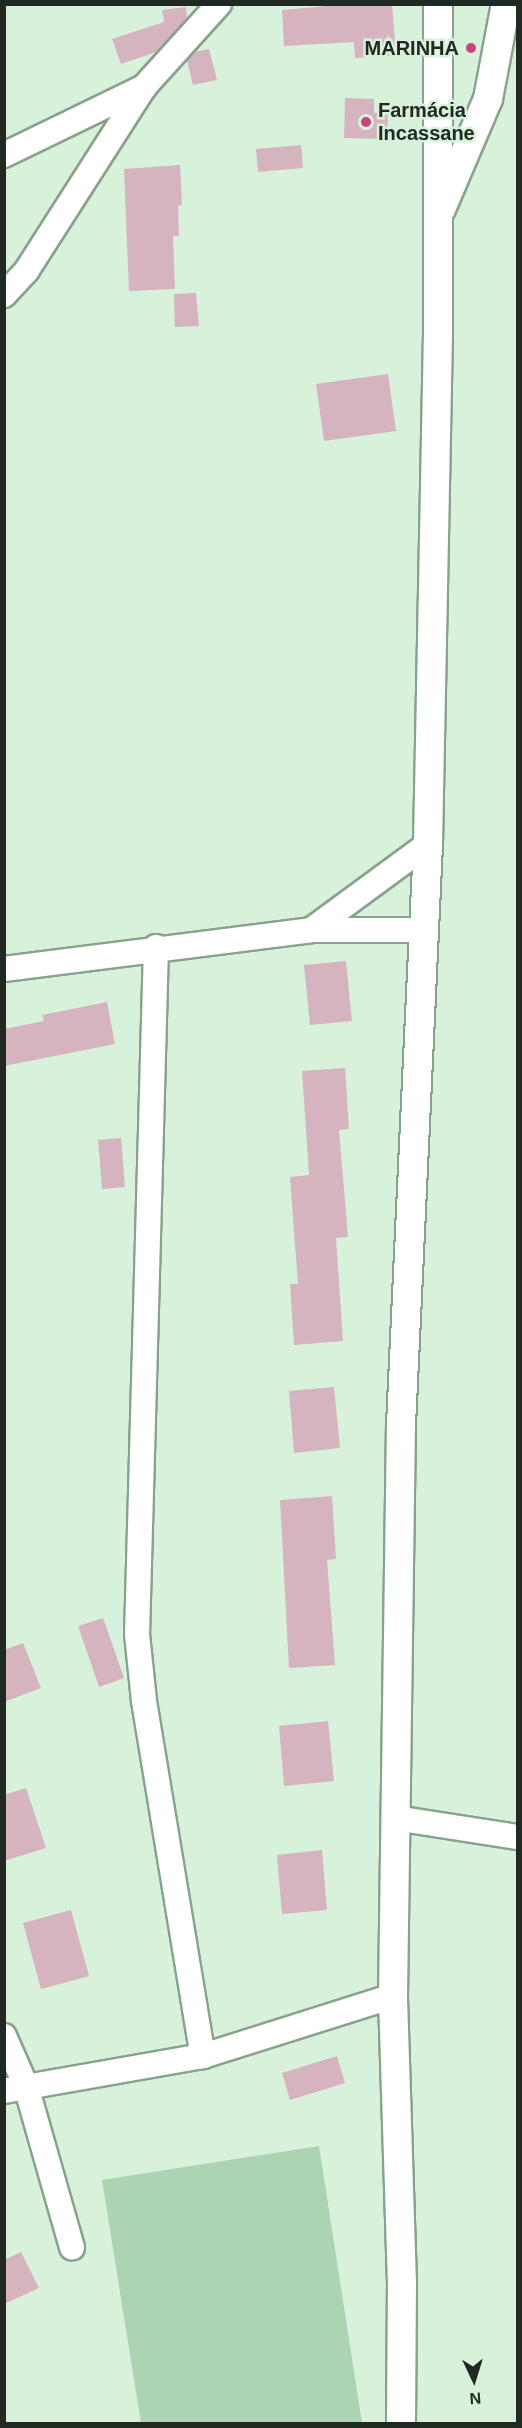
<!DOCTYPE html>
<html>
<head>
<meta charset="utf-8">
<style>
	body { margin:0 }
	#map { position:relative; width:522px; height:2428px; overflow:hidden; background:#d7f1da; font-family:Arial,sans-serif }
	div>[style] { position:absolute }
	[style*='--x'] { left:calc(var(--x)*1px); top:calc(var(--y)*1px); width:calc(var(--w)*1px); rotate:calc(var(--a)*1deg) }
	.green>* { inset:0; background:#acd4b2 }
	.building>* { inset:0; background:#d6b4bf }
	.roads { filter:drop-shadow(2px 0 #89a28d) drop-shadow(-2px 0 #89a28d) drop-shadow(0 2px #89a28d) drop-shadow(0 -2px #89a28d) }
	.minor>* { height:24px; margin:-12px; padding:0 12px; transform-origin:12px; border-radius:12px; background:#fff }
	.tertiary>* { height:28px; margin:-14px; padding:0 14px; transform-origin:14px; border-radius:14px; background:#fff }
	.dots>* { width:16px; height:16px; translate:-50% -50%; box-sizing:border-box; border:3px solid #d7f1da; border-radius:50% }
	span { translate:-50% -50%; white-space:nowrap; text-align:center; line-height:1.15; -webkit-text-stroke:5px #d7f1da; paint-order:stroke }
	.poi-label { font-size:20px; color:#202a22; font-weight:700 }
	.right { translate:-100% -50%; text-align:right }
	.left { translate:0 -50%; text-align:left }
	.frame { position:absolute; inset:0; border:6px solid #202a22; pointer-events:none }
	.north { position:absolute; left:444px; top:2350px; width:60px; height:60px; -webkit-text-stroke:4px #d7f1da; paint-order:stroke; rotate:176deg; font-size:16px; font-weight:700; line-height:24px; text-align:center; color:#202a22 }
	.north::after { content:''; display:block; margin:auto; width:21px; height:27px; background:#202a22; clip-path:polygon(50% 0,100% 100%,50% 72%,0 100%) }
</style>
</head>
<body>
<div id="map">
	<div class="green">
		<i style="clip-path:polygon(319px 2146px,362px 2423px,141px 2423px,102px 2180px)"></i>
	</div>
	<div class="building">
		<i style="clip-path:polygon(350px 4px,392px 4px,396px 55px,355px 58px,354px 42px,284px 46px,282px 10px)"></i>
		<i style="clip-path:polygon(186px 7px,187px 18px,156px 52px,121px 64px,112px 39px,164px 22px,162px 10px)"></i>
		<i style="clip-path:polygon(209px 49px,217px 80px,193px 85px,187px 60px,194px 52px)"></i>
		<i style="clip-path:polygon(345px 98px,374px 99px,374px 113px,388px 113px,387px 139px,344px 138px)"></i>
		<i style="clip-path:polygon(301px 145px,303px 168px,258px 172px,256px 149px)"></i>
		<i style="clip-path:polygon(180px 165px,182px 205px,178px 206px,179px 236px,173px 236px,175px 289px,129px 291px,124px 169px)"></i>
		<i style="clip-path:polygon(196px 293px,199px 326px,175px 327px,174px 294px)"></i>
		<i style="clip-path:polygon(388px 374px,396px 431px,324px 441px,316px 384px)"></i>
		<i style="clip-path:polygon(346px 961px,352px 1021px,310px 1025px,304px 965px)"></i>
		<i style="clip-path:polygon(107px 1002px,115px 1044px,4px 1066px,4px 1029px,44px 1021px,42px 1015px)"></i>
		<i style="clip-path:polygon(345px 1068px,349px 1129px,339px 1130px,348px 1237px,336px 1238px,343px 1341px,294px 1345px,290px 1284px,298px 1284px,290px 1177px,309px 1175px,302px 1071px)"></i>
		<i style="clip-path:polygon(121px 1138px,125px 1187px,102px 1189px,98px 1140px)"></i>
		<i style="clip-path:polygon(334px 1387px,340px 1448px,294px 1453px,289px 1391px)"></i>
		<i style="clip-path:polygon(332px 1496px,336px 1559px,327px 1560px,335px 1665px,289px 1668px,280px 1500px)"></i>
		<i style="clip-path:polygon(103px 1618px,124px 1678px,99px 1687px,78px 1626px)"></i>
		<i style="clip-path:polygon(23px 1643px,41px 1688px,4px 1702px,4px 1650px)"></i>
		<i style="clip-path:polygon(328px 1721px,334px 1781px,284px 1786px,279px 1726px)"></i>
		<i style="clip-path:polygon(26px 1788px,46px 1848px,4px 1861px,4px 1795px)"></i>
		<i style="clip-path:polygon(322px 1850px,327px 1910px,282px 1914px,277px 1855px)"></i>
		<i style="clip-path:polygon(71px 1910px,89px 1976px,41px 1989px,23px 1923px)"></i>
		<i style="clip-path:polygon(337px 2056px,345px 2083px,290px 2100px,282px 2073px)"></i>
		<i style="clip-path:polygon(21px 2252px,39px 2288px,4px 2304px,4px 2260px)"></i>
	</div>
	<div class="roads">
		<div class="minor">
			<i style="--x:4;--y:155;--w:156;--a:-25.9"></i>
			<i style="--x:144;--y:87;--w:112;--a:-47.9"></i>
			<i style="--x:4;--y:295;--w:34;--a:-47"></i>
			<i style="--x:27;--y:270;--w:217;--a:-57.4"></i>
			<i style="--x:311;--y:930;--w:145;--a:-36.3"></i>
			<i style="--x:156;--y:947;--w:687;--a:91.58"></i>
			<i style="--x:137;--y:1634;--w:67;--a:84"></i>
			<i style="--x:144;--y:1701;--w:360;--a:80.6"></i>
			<i style="--x:4;--y:969;--w:309;--a:-7.2"></i>
			<i style="--x:311;--y:930;--w:113;--a:0"></i>
			<i style="--x:395;--y:1818;--w:124;--a:8.8"></i>
			<i style="--x:4;--y:2036;--w:55;--a:66.3"></i>
			<i style="--x:26;--y:2086;--w:168;--a:74.1"></i>
			<i style="--x:4;--y:2091;--w:202;--a:-10"></i>
			<i style="--x:203;--y:2056;--w:199;--a:-17.5"></i>
		</div>
		<div class="tertiary">
			<i style="--x:441;--y:209;--w:120;--a:-66.9"></i>
			<i style="--x:488;--y:99;--w:97;--a:-79.3"></i>
			<i style="--x:401;--y:2424;--w:140;--a:-89.6"></i>
			<i style="--x:402;--y:2284;--w:288;--a:-91.8"></i>
			<i style="--x:393;--y:1996;--w:571;--a:-89.2"></i>
			<i style="--x:401;--y:1425;--w:582;--a:-87.34"></i>
			<i style="--x:428;--y:844;--w:510;--a:-88.88"></i>
			<i style="--x:438;--y:334;--w:330;--a:-90"></i>
		</div>
	</div>
	<div class="dots">
		<i style="left:471px;top:48px;background:#ca427f"></i>
		<i style="left:366px;top:122px;background:#ca427f"></i>
	</div>
	<div class="poi-label">
		<span class="right" style="left:459px;top:48px">MARINHA</span>
		<span class="left" style="left:378px;top:122px">Farmácia<br>Incassane</span>
	</div>
	<div class="frame"></div>
	<div class="north">N</div>
</div>
</body>
</html>
